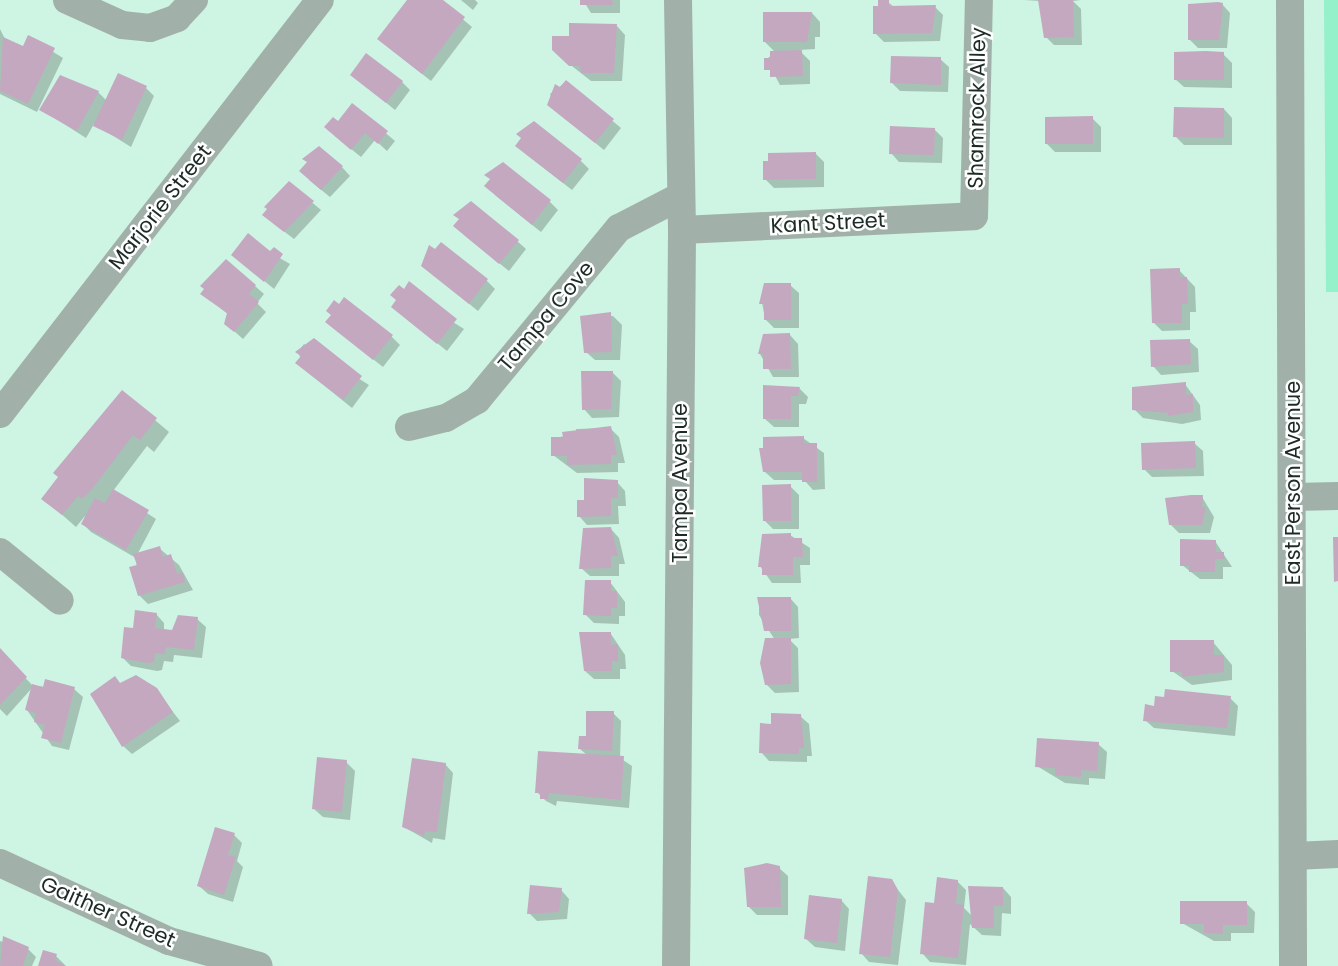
<!DOCTYPE html>
<html>
<head>
<meta charset="utf-8">
<style>
	body { margin:0 }
	#map { position:relative; width:1338px; height:966px; overflow:hidden; background:#cef4e3; font-family:Poppins,sans-serif }
	div>[style] { position:absolute }
	[style*='--x'] { left:calc(var(--x)*1px); top:calc(var(--y)*1px); width:calc(var(--w)*1px); rotate:calc(var(--a)*1deg) }
	.green>* { inset:0; background:#94f1ca }
	.shadow>* { inset:0; background:#0003 }
	.building>* { inset:0; background:#c4a8c0 }
	.minor>* { height:28px; margin:-14px; padding:0 14px; transform-origin:14px; border-radius:14px; background:#a1b1a9 }
	span { translate:-50% -50%; white-space:nowrap; text-align:center; line-height:1.15; -webkit-text-stroke:5px #fff; paint-order:stroke }
	.street-label { font-size:21px; color:#1c2b24 }
</style>
</head>
<body>
<div id="map">
	<div class="green">
		<i style="clip-path:polygon(1324px 0,1338px 0,1338px 292px,1326px 292px)"></i>
	</div>
	<div class="shadow">
		<i style="clip-path:polygon(409px 0,440px 0,472px 27px,431px 81px,388px 47px)"></i>
		<i style="clip-path:polygon(461px 0,475px 0,478px 3px,473px 10px)"></i>
		<i style="clip-path:polygon(583px 0,620px 0,620px 13px,591px 13px)"></i>
		<i style="clip-path:polygon(1024px 0,1081px 0,1073px 1px,1081px 9px,1082px 45px,1054px 45px,1046px 37px,1040px 1px)"></i>
		<i style="clip-path:polygon(888px 2px,894px 7px,935px 7px,943px 15px,940px 41px,884px 42px,875px 33px)"></i>
		<i style="clip-path:polygon(1222px 4px,1230px 13px,1227px 48px,1198px 48px,1190px 40px)"></i>
		<i style="clip-path:polygon(812px 13px,820px 22px,820px 37px,815px 37px,815px 49px,799px 50px,810px 61px,810px 84px,780px 85px,766px 59px,776px 53px,764px 41px)"></i>
		<i style="clip-path:polygon(617px 26px,625px 35px,622px 81px,591px 81px,563px 59px,571px 38px)"></i>
		<i style="clip-path:polygon(0 29px,5px 39px,24px 48px,29px 37px,63px 58px,37px 112px,0 94px)"></i>
		<i style="clip-path:polygon(1223px 54px,1232px 63px,1232px 88px,1184px 87px,1175px 79px)"></i>
		<i style="clip-path:polygon(940px 59px,949px 67px,948px 92px,900px 91px,892px 83px)"></i>
		<i style="clip-path:polygon(352px 75px,402px 82px,410px 90px,395px 110px)"></i>
		<i style="clip-path:polygon(566px 82px,621px 128px,604px 150px,558px 113px,550px 94px)"></i>
		<i style="clip-path:polygon(146px 88px,154px 96px,131px 147px,94px 124px,86px 138px,42px 110px,98px 92px,107px 101px)"></i>
		<i style="clip-path:polygon(353px 105px,395px 141px,387px 151px,375px 140px,361px 157px,335px 136px,338px 123px)"></i>
		<i style="clip-path:polygon(1224px 109px,1232px 118px,1232px 145px,1184px 145px,1175px 136px)"></i>
		<i style="clip-path:polygon(1092px 118px,1101px 127px,1101px 152px,1055px 152px,1047px 144px)"></i>
		<i style="clip-path:polygon(934px 129px,943px 138px,942px 163px,899px 162px,891px 153px)"></i>
		<i style="clip-path:polygon(815px 153px,824px 162px,824px 187px,774px 188px,765px 179px)"></i>
		<i style="clip-path:polygon(526px 154px,580px 160px,589px 169px,572px 190px)"></i>
		<i style="clip-path:polygon(342px 167px,350px 176px,330px 197px,309px 180px)"></i>
		<i style="clip-path:polygon(289px 183px,321px 210px,294px 239px,273px 223px)"></i>
		<i style="clip-path:polygon(495px 195px,550px 202px,558px 210px,541px 232px)"></i>
		<i style="clip-path:polygon(464px 235px,517px 241px,526px 249px,509px 271px)"></i>
		<i style="clip-path:polygon(271px 253px,290px 264px,274px 289px,233px 255px)"></i>
		<i style="clip-path:polygon(1179px 270px,1195px 287px,1196px 312px,1190px 312px,1190px 330px,1162px 331px,1154px 323px)"></i>
		<i style="clip-path:polygon(432px 274px,487px 281px,495px 289px,478px 311px)"></i>
		<i style="clip-path:polygon(790px 285px,799px 293px,799px 328px,774px 328px,765px 319px,761px 297px)"></i>
		<i style="clip-path:polygon(255px 286px,264px 294px,257px 303px,266px 312px,243px 339px,226px 324px,229px 315px,203px 294px)"></i>
		<i style="clip-path:polygon(404px 291px,464px 329px,447px 351px,402px 315px)"></i>
		<i style="clip-path:polygon(613px 316px,622px 325px,620px 360px,595px 360px,586px 352px,582px 318px)"></i>
		<i style="clip-path:polygon(336px 330px,391px 336px,400px 345px,383px 367px)"></i>
		<i style="clip-path:polygon(790px 335px,798px 344px,799px 377px,773px 377px,760px 354px)"></i>
		<i style="clip-path:polygon(1189px 341px,1198px 349px,1199px 372px,1161px 375px,1153px 366px)"></i>
		<i style="clip-path:polygon(304px 344px,369px 385px,352px 408px,306px 371px,298px 352px)"></i>
		<i style="clip-path:polygon(613px 373px,621px 381px,619px 417px,592px 418px,584px 409px)"></i>
		<i style="clip-path:polygon(1185px 384px,1200px 405px,1201px 420px,1182px 424px,1143px 418px,1134px 409px)"></i>
		<i style="clip-path:polygon(765px 387px,800px 389px,808px 397px,806px 404px,799px 404px,799px 427px,774px 427px,765px 419px)"></i>
		<i style="clip-path:polygon(122px 392px,169px 432px,154px 452px,147px 446px,113px 491px,156px 519px,137px 555px,159px 548px,179px 565px,193px 590px,148px 604px,139px 595px,136px 558px,91px 532px,83px 524px,85px 516px,76px 527px,43px 498px)"></i>
		<i style="clip-path:polygon(610px 428px,619px 437px,625px 463px,618px 463px,618px 472px,577px 473px,553px 455px,552px 439px,576px 433px,576px 429px)"></i>
		<i style="clip-path:polygon(803px 438px,824px 453px,825px 489px,813px 490px,804px 480px,774px 480px,765px 472px)"></i>
		<i style="clip-path:polygon(1194px 443px,1203px 451px,1204px 476px,1152px 477px,1144px 469px)"></i>
		<i style="clip-path:polygon(617px 482px,625px 491px,626px 506px,618px 506px,619px 524px,587px 525px,579px 516px,586px 502px)"></i>
		<i style="clip-path:polygon(790px 486px,799px 495px,799px 529px,773px 529px,765px 521px)"></i>
		<i style="clip-path:polygon(1202px 497px,1214px 517px,1210px 533px,1179px 533px,1170px 524px)"></i>
		<i style="clip-path:polygon(611px 529px,619px 538px,625px 564px,619px 564px,619px 576px,590px 576px,581px 568px)"></i>
		<i style="clip-path:polygon(790px 535px,810px 548px,810px 565px,800px 565px,801px 583px,772px 583px,760px 566px)"></i>
		<i style="clip-path:polygon(1215px 541px,1232px 567px,1223px 567px,1223px 579px,1200px 579px,1182px 565px)"></i>
		<i style="clip-path:polygon(610px 582px,625px 602px,625px 616px,619px 616px,619px 624px,594px 623px,585px 614px)"></i>
		<i style="clip-path:polygon(790px 598px,798px 607px,799px 638px,789px 639px,798px 648px,799px 692px,775px 693px,766px 684px,775px 640px,759px 615px,759px 599px)"></i>
		<i style="clip-path:polygon(156px 614px,164px 623px,164px 631px,173px 632px,197px 619px,206px 627px,202px 658px,174px 655px,173px 662px,164px 661px,162px 670px,157px 671px,131px 666px,122px 657px)"></i>
		<i style="clip-path:polygon(611px 634px,625px 655px,626px 669px,620px 669px,620px 679px,594px 679px,585px 671px)"></i>
		<i style="clip-path:polygon(1213px 642px,1232px 665px,1232px 680px,1192px 685px,1172px 671px)"></i>
		<i style="clip-path:polygon(0 651px,33px 686px,74px 689px,83px 697px,69px 750px,52px 746px,27px 710px,32px 688px,7px 716px,0 709px)"></i>
		<i style="clip-path:polygon(120px 684px,156px 690px,180px 721px,132px 754px,123px 746px)"></i>
		<i style="clip-path:polygon(1230px 698px,1238px 706px,1235px 736px,1154px 728px,1145px 720px,1156px 707px)"></i>
		<i style="clip-path:polygon(613px 713px,621px 721px,620px 758px,632px 766px,629px 808px,557px 801px,556px 806px,546px 801px,537px 792px,587px 755px,580px 749px)"></i>
		<i style="clip-path:polygon(800px 716px,809px 724px,812px 756px,807px 756px,807px 762px,769px 761px,761px 752px,773px 725px)"></i>
		<i style="clip-path:polygon(1098px 744px,1107px 752px,1105px 779px,1089px 778px,1089px 785px,1065px 783px,1037px 766px)"></i>
		<i style="clip-path:polygon(346px 762px,355px 771px,350px 820px,323px 817px,314px 809px)"></i>
		<i style="clip-path:polygon(445px 764px,453px 773px,445px 840px,433px 838px,432px 843px,404px 827px)"></i>
		<i style="clip-path:polygon(234px 835px,242px 843px,237px 861px,243px 867px,233px 902px,208px 894px,199px 886px)"></i>
		<i style="clip-path:polygon(779px 868px,788px 876px,788px 915px,757px 915px,749px 907px)"></i>
		<i style="clip-path:polygon(891px 881px,906px 900px,898px 965px,869px 962px,861px 953px)"></i>
		<i style="clip-path:polygon(957px 881px,966px 890px,964px 908px,972px 916px,1003px 888px,1011px 897px,1011px 914px,1002px 913px,1001px 936px,982px 935px,970px 924px,966px 965px,930px 962px,922px 953px,936px 905px)"></i>
		<i style="clip-path:polygon(561px 890px,569px 899px,567px 919px,537px 921px,529px 913px)"></i>
		<i style="clip-path:polygon(841px 900px,849px 909px,845px 951px,815px 947px,806px 939px)"></i>
		<i style="clip-path:polygon(1246px 903px,1255px 912px,1254px 933px,1231px 933px,1231px 941px,1214px 941px,1182px 923px)"></i>
		<i style="clip-path:polygon(0 941px,28px 949px,36px 957px,32px 966px,0 966px)"></i>
		<i style="clip-path:polygon(56px 956px,66px 966px,40px 966px)"></i>
	</div>
	<div class="building">
		<i style="clip-path:polygon(407px 0,443px 0,465px 17px,422px 74px,377px 39px)"></i>
		<i style="clip-path:polygon(580px 0,612px 0,613px 5px,580px 5px)"></i>
		<i style="clip-path:polygon(878px 0,889px 0,889px 6px,936px 5px,932px 33px,873px 34px,873px 6px,878px 6px)"></i>
		<i style="clip-path:polygon(1038px 0,1073px 0,1074px 37px,1044px 38px)"></i>
		<i style="clip-path:polygon(1218px 2px,1223px 3px,1219px 40px,1188px 40px,1188px 4px)"></i>
		<i style="clip-path:polygon(763px 12px,812px 12px,807px 42px,763px 42px)"></i>
		<i style="clip-path:polygon(569px 23px,617px 24px,614px 73px,581px 73px,580px 66px,569px 66px,552px 50px,552px 36px,569px 36px)"></i>
		<i style="clip-path:polygon(28px 35px,55px 48px,28px 104px,0 91px,3px 37px,23px 46px)"></i>
		<i style="clip-path:polygon(802px 50px,803px 76px,770px 77px,770px 70px,764px 70px,764px 58px,770px 58px,770px 51px)"></i>
		<i style="clip-path:polygon(1206px 51px,1224px 52px,1224px 80px,1174px 80px,1174px 52px)"></i>
		<i style="clip-path:polygon(366px 53px,403px 81px,386px 103px,350px 75px)"></i>
		<i style="clip-path:polygon(891px 56px,941px 57px,941px 85px,890px 83px)"></i>
		<i style="clip-path:polygon(118px 73px,147px 86px,122px 140px,93px 126px)"></i>
		<i style="clip-path:polygon(60px 75px,99px 91px,77px 131px,39px 110px)"></i>
		<i style="clip-path:polygon(566px 80px,614px 119px,595px 143px,547px 105px,555px 84px,560px 87px)"></i>
		<i style="clip-path:polygon(352px 103px,388px 131px,378px 144px,365px 133px,351px 150px,324px 127px,333px 117px,338px 121px)"></i>
		<i style="clip-path:polygon(1174px 107px,1224px 108px,1224px 138px,1173px 137px)"></i>
		<i style="clip-path:polygon(1093px 116px,1093px 144px,1045px 144px,1045px 117px)"></i>
		<i style="clip-path:polygon(534px 121px,582px 159px,563px 183px,515px 146px,521px 138px,516px 134px)"></i>
		<i style="clip-path:polygon(890px 126px,935px 128px,934px 155px,889px 154px)"></i>
		<i style="clip-path:polygon(319px 146px,343px 166px,321px 190px,299px 171px,307px 162px,302px 159px)"></i>
		<i style="clip-path:polygon(816px 152px,816px 179px,763px 180px,763px 161px,768px 161px,768px 153px)"></i>
		<i style="clip-path:polygon(503px 162px,551px 200px,532px 225px,484px 186px,490px 179px,484px 175px)"></i>
		<i style="clip-path:polygon(289px 181px,314px 201px,284px 232px,262px 215px,267px 209px,264px 207px)"></i>
		<i style="clip-path:polygon(471px 201px,519px 240px,499px 264px,453px 226px,459px 219px,453px 215px)"></i>
		<i style="clip-path:polygon(248px 233px,270px 251px,274px 247px,283px 254px,264px 282px,231px 255px)"></i>
		<i style="clip-path:polygon(441px 242px,488px 279px,469px 304px,421px 266px,429px 245px,435px 249px)"></i>
		<i style="clip-path:polygon(226px 259px,256px 285px,249px 294px,259px 302px,234px 332px,224px 324px,227px 313px,200px 294px,204px 289px,200px 286px)"></i>
		<i style="clip-path:polygon(1180px 268px,1180px 277px,1187px 277px,1188px 304px,1182px 304px,1182px 323px,1152px 323px,1150px 269px)"></i>
		<i style="clip-path:polygon(409px 281px,457px 319px,437px 344px,391px 307px,396px 300px,390px 295px,399px 285px,404px 289px)"></i>
		<i style="clip-path:polygon(764px 283px,791px 283px,791px 320px,764px 320px,764px 304px,759px 304px)"></i>
		<i style="clip-path:polygon(344px 297px,393px 335px,373px 360px,325px 322px,331px 315px,326px 311px,334px 300px,339px 304px)"></i>
		<i style="clip-path:polygon(611px 312px,612px 352px,584px 353px,580px 316px)"></i>
		<i style="clip-path:polygon(790px 333px,791px 369px,763px 369px,763px 354px,758px 354px,763px 334px)"></i>
		<i style="clip-path:polygon(314px 338px,362px 376px,343px 400px,295px 363px,301px 356px,295px 352px)"></i>
		<i style="clip-path:polygon(1190px 339px,1191px 364px,1151px 367px,1150px 340px)"></i>
		<i style="clip-path:polygon(581px 371px,613px 371px,611px 409px,582px 410px)"></i>
		<i style="clip-path:polygon(1186px 382px,1186px 395px,1193px 394px,1193px 412px,1168px 416px,1168px 413px,1132px 410px,1132px 387px)"></i>
		<i style="clip-path:polygon(763px 385px,800px 387px,798px 396px,791px 396px,791px 419px,763px 419px)"></i>
		<i style="clip-path:polygon(122px 390px,157px 418px,140px 440px,133px 435px,93px 488px,82px 499px,78px 496px,62px 515px,41px 499px,58px 477px,53px 473px)"></i>
		<i style="clip-path:polygon(611px 426px,617px 455px,611px 455px,611px 464px,567px 465px,567px 456px,551px 456px,551px 437px,563px 437px,562px 432px)"></i>
		<i style="clip-path:polygon(804px 436px,804px 443px,817px 443px,817px 482px,802px 482px,802px 472px,763px 472px,759px 448px,763px 448px,763px 437px)"></i>
		<i style="clip-path:polygon(1195px 441px,1196px 468px,1142px 470px,1141px 443px)"></i>
		<i style="clip-path:polygon(584px 478px,618px 480px,618px 498px,611px 498px,611px 516px,577px 517px,577px 500px,584px 500px)"></i>
		<i style="clip-path:polygon(791px 484px,791px 521px,763px 521px,762px 485px)"></i>
		<i style="clip-path:polygon(113px 489px,149px 510px,126px 550px,81px 524px,95px 498px,105px 503px)"></i>
		<i style="clip-path:polygon(1191px 495px,1203px 495px,1202px 507px,1206px 507px,1202px 525px,1169px 525px,1165px 498px)"></i>
		<i style="clip-path:polygon(611px 527px,618px 556px,611px 556px,611px 568px,579px 569px,583px 528px)"></i>
		<i style="clip-path:polygon(791px 533px,791px 538px,802px 538px,803px 557px,793px 557px,793px 575px,762px 575px,762px 567px,758px 567px,762px 534px)"></i>
		<i style="clip-path:polygon(1333px 537px,1338px 537px,1338px 581px,1334px 582px)"></i>
		<i style="clip-path:polygon(1180px 539px,1216px 540px,1216px 552px,1224px 552px,1224px 559px,1215px 559px,1215px 572px,1189px 572px,1189px 566px,1180px 566px)"></i>
		<i style="clip-path:polygon(160px 546px,163px 557px,171px 554px,177px 574px,183px 573px,185px 582px,138px 596px,129px 567px,137px 565px,133px 554px)"></i>
		<i style="clip-path:polygon(585px 580px,611px 580px,611px 591px,617px 591px,617px 608px,611px 608px,611px 616px,583px 615px)"></i>
		<i style="clip-path:polygon(757px 597px,791px 597px,791px 631px,764px 631px)"></i>
		<i style="clip-path:polygon(135px 610px,157px 613px,155px 628px,172px 630px,178px 615px,198px 617px,194px 650px,166px 647px,165px 654px,155px 653px,154px 662px,147px 663px,121px 658px,124px 627px,133px 628px)"></i>
		<i style="clip-path:polygon(579px 632px,611px 632px,611px 645px,618px 644px,618px 661px,612px 661px,612px 671px,584px 671px)"></i>
		<i style="clip-path:polygon(765px 638px,791px 638px,791px 684px,765px 685px,760px 663px)"></i>
		<i style="clip-path:polygon(1170px 640px,1214px 640px,1214px 655px,1224px 655px,1224px 672px,1182px 677px,1182px 672px,1170px 672px)"></i>
		<i style="clip-path:polygon(0 648px,27px 677px,0 705px)"></i>
		<i style="clip-path:polygon(136px 675px,157px 688px,173px 712px,122px 747px,90px 694px,115px 676px,120px 683px)"></i>
		<i style="clip-path:polygon(45px 679px,75px 687px,61px 743px,41px 738px,45px 725px,34px 722px,36px 713px,25px 710px,32px 684px,43px 687px)"></i>
		<i style="clip-path:polygon(1165px 689px,1231px 696px,1227px 728px,1143px 721px,1145px 704px,1154px 706px,1155px 696px,1164px 697px)"></i>
		<i style="clip-path:polygon(586px 711px,614px 711px,612px 751px,578px 749px,579px 736px,586px 736px)"></i>
		<i style="clip-path:polygon(771px 713px,801px 714px,804px 748px,799px 748px,799px 754px,759px 753px,760px 723px,771px 724px)"></i>
		<i style="clip-path:polygon(1037px 738px,1099px 742px,1097px 771px,1081px 770px,1081px 777px,1055px 775px,1055px 768px,1035px 767px)"></i>
		<i style="clip-path:polygon(538px 751px,624px 756px,621px 800px,549px 793px,548px 799px,540px 799px,540px 793px,535px 793px)"></i>
		<i style="clip-path:polygon(317px 757px,347px 760px,342px 812px,312px 809px)"></i>
		<i style="clip-path:polygon(412px 758px,446px 763px,437px 832px,425px 831px,424px 836px,402px 827px)"></i>
		<i style="clip-path:polygon(215px 827px,235px 833px,228px 855px,236px 857px,224px 895px,197px 886px)"></i>
		<i style="clip-path:polygon(767px 863px,780px 866px,781px 907px,747px 907px,744px 868px)"></i>
		<i style="clip-path:polygon(868px 876px,892px 879px,898px 890px,890px 957px,859px 954px)"></i>
		<i style="clip-path:polygon(937px 877px,958px 880px,956px 904px,964px 905px,958px 958px,920px 954px,925px 902px,934px 903px)"></i>
		<i style="clip-path:polygon(530px 885px,562px 888px,559px 912px,527px 914px)"></i>
		<i style="clip-path:polygon(968px 886px,1003px 887px,1003px 906px,994px 906px,994px 928px,972px 928px)"></i>
		<i style="clip-path:polygon(809px 895px,842px 899px,837px 943px,804px 939px)"></i>
		<i style="clip-path:polygon(1180px 901px,1247px 901px,1247px 925px,1223px 925px,1223px 934px,1204px 933px,1204px 924px,1180px 924px)"></i>
		<i style="clip-path:polygon(3px 936px,29px 947px,23px 966px,0 966px)"></i>
		<i style="clip-path:polygon(43px 950px,57px 954px,55px 960px,65px 966px,38px 966px)"></i>
	</div>
	<div class="minor">
		<i style="--x:67;--y:0;--w:60;--a:24.4"></i>
		<i style="--x:122;--y:25;--w:28;--a:6"></i>
		<i style="--x:150;--y:28;--w:29;--a:-20"></i>
		<i style="--x:177;--y:18;--w:25;--a:-47"></i>
		<i style="--x:1290;--y:0;--w:966;--a:89.82"></i>
		<i style="--x:682;--y:230;--w:292;--a:-2.7"></i>
		<i style="--x:974;--y:216;--w:216;--a:-88.7"></i>
		<i style="--x:0;--y:414;--w:523;--a:-52.3"></i>
		<i style="--x:409;--y:427;--w:38;--a:-14"></i>
		<i style="--x:446;--y:418;--w:36;--a:-30"></i>
		<i style="--x:477;--y:400;--w:223;--a:-50.5"></i>
		<i style="--x:619;--y:228;--w:68;--a:-27.3"></i>
		<i style="--x:1294;--y:497;--w:44;--a:-1.3"></i>
		<i style="--x:0;--y:552;--w:77;--a:39.2"></i>
		<i style="--x:1294;--y:856;--w:44;--a:-2.6"></i>
		<i style="--x:0;--y:863;--w:186;--a:24.8"></i>
		<i style="--x:169;--y:941;--w:93;--a:15.5"></i>
		<i style="--x:676;--y:966;--w:736;--a:-89.53"></i>
		<i style="--x:682;--y:230;--w:230;--a:-91"></i>
	</div>
	<div class="street-label">
		<span style="left:977px;top:108px;rotate:-89deg">Shamrock Alley</span>
		<span style="left:160px;top:207px;rotate:-52deg">Marjorie Street</span>
		<span style="left:828px;top:223px;rotate:-3deg">Kant Street</span>
		<span style="left:546px;top:316px;rotate:-50deg">Tampa Cove</span>
		<span style="left:680px;top:483px;rotate:-90deg">Tampa Avenue</span>
		<span style="left:1293px;top:483px;rotate:-90deg">East Person Avenue</span>
		<span style="left:108px;top:912px;rotate:24deg">Gaither Street</span>
	</div>
</div>
</body>
</html>
